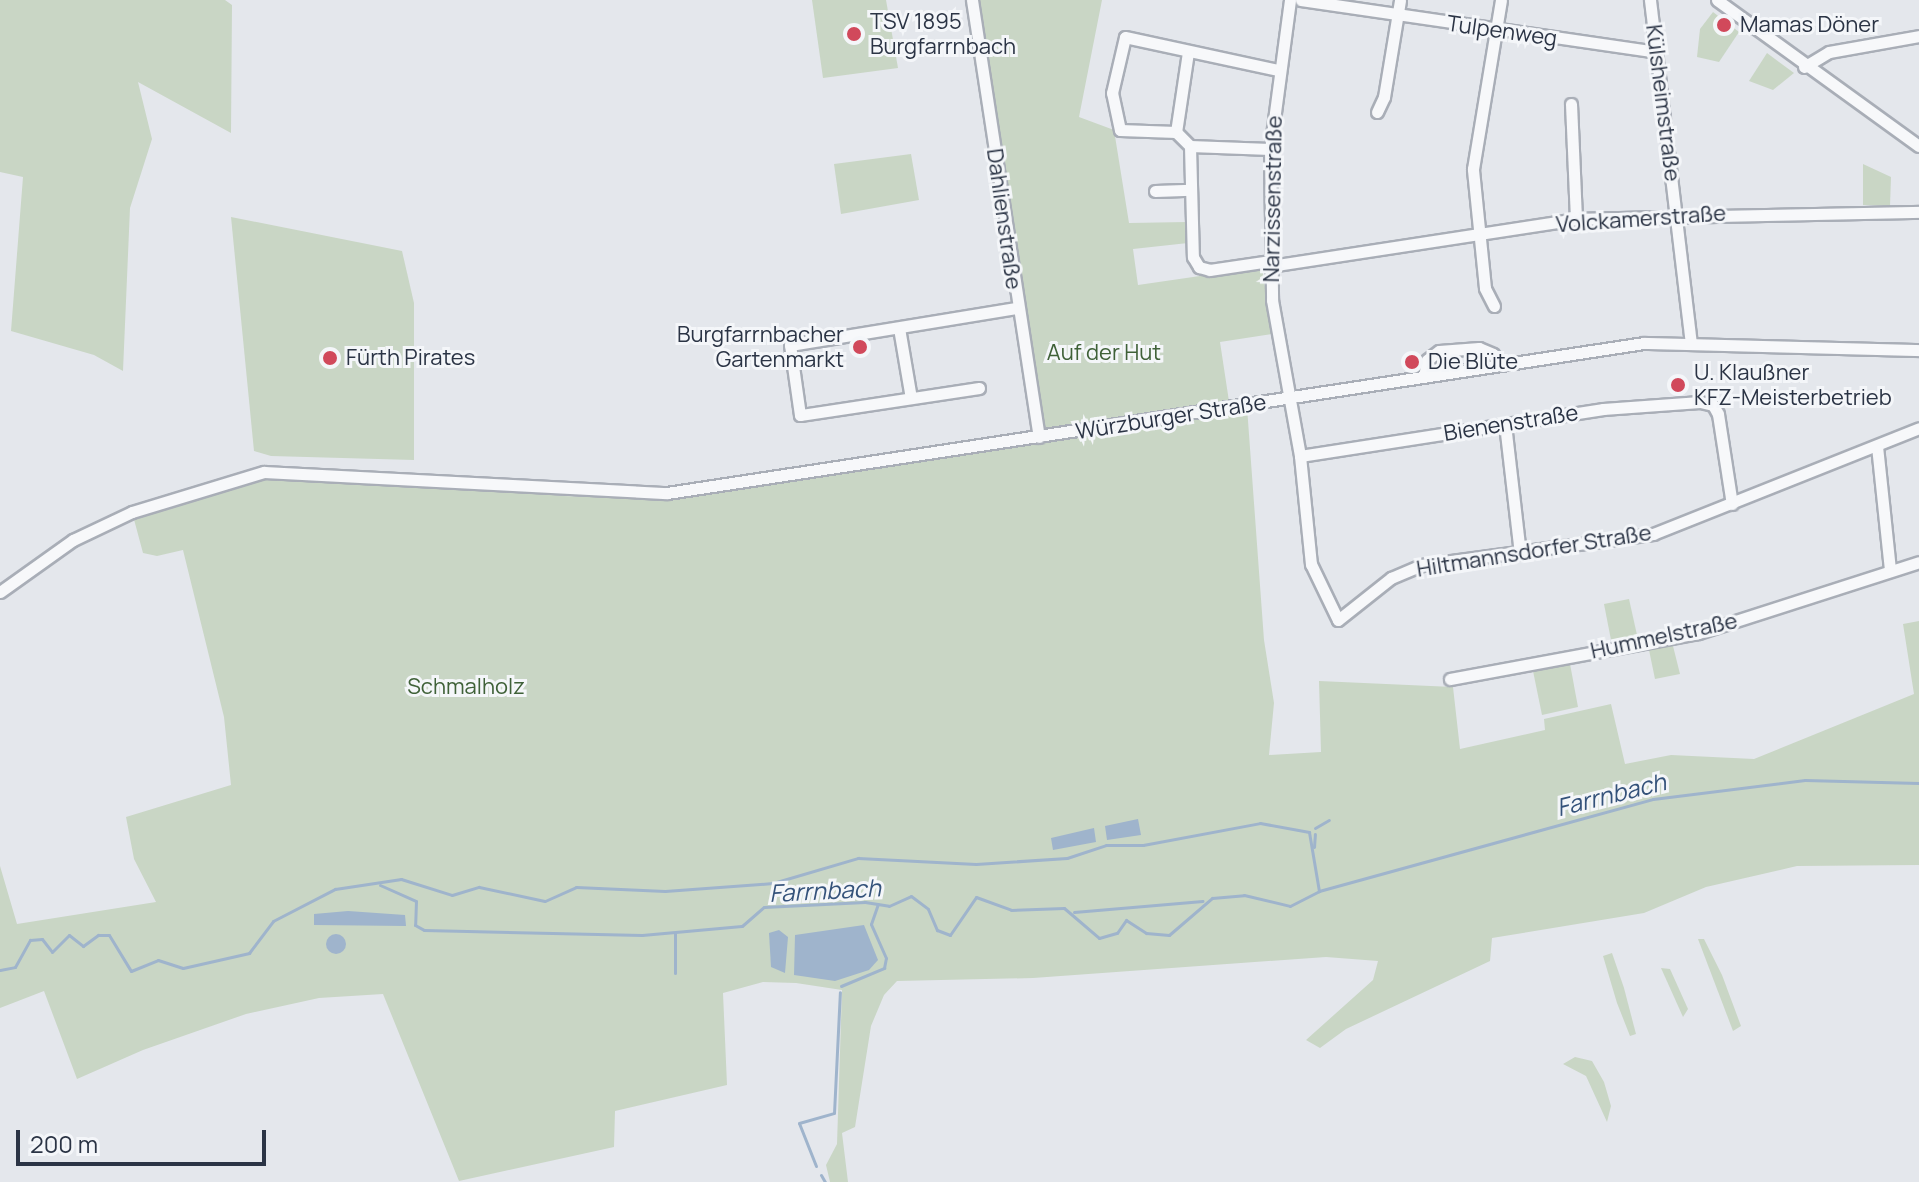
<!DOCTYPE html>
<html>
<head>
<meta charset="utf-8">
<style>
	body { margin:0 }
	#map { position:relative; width:1919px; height:1182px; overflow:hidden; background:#e4e7ec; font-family:Manrope,sans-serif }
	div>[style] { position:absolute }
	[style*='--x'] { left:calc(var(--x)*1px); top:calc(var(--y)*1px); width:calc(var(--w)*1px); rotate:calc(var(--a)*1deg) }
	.green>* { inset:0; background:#c9d6c5 }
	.water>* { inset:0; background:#9fb4cc }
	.round { border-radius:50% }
	.stream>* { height:3px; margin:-1.5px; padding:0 1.5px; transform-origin:1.5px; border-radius:1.5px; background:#9fb4cc }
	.roads { filter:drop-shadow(2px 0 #a9aeb7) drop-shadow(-2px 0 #a9aeb7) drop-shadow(0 2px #a9aeb7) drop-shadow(0 -2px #a9aeb7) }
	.minor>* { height:11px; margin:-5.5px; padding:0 5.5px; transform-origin:5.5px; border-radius:5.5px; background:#f7f8fa }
	.dots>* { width:22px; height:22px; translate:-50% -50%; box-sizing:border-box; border:4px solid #f4f6f9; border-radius:50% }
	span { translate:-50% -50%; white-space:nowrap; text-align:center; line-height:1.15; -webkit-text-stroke:6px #f4f6f9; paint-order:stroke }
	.poi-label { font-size:22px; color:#2b3445 }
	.left { translate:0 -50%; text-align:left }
	.right { translate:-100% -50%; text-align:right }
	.street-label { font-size:22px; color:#2b3445 }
	.park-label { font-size:22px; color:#3f6138 }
	.water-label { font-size:24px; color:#34527a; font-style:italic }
	.scale { position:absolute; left:16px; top:1130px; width:250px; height:36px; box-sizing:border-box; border:4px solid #2b3445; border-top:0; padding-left:10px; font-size:24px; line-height:28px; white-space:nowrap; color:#2b3445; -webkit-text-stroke:6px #f4f6f9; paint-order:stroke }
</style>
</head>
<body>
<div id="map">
	<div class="green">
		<i style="clip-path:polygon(0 0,225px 0,232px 5px,231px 133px,138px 82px,152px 139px,130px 208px,123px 371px,94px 355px,11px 331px,23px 177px,0 172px)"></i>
		<i style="clip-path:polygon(812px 0,886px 0,898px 68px,823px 78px)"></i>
		<i style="clip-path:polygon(979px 0,1102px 0,1079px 117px,1114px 130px,1129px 223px,1187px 222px,1188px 243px,1133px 249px,1138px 285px,1262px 267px,1272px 334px,1220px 342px,1230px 408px,1247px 407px,1264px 640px,1274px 703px,1269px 755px,1321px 752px,1319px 681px,1453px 687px,1460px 749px,1545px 730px,1544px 719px,1611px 704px,1625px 764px,1671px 755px,1754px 759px,1914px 694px,1903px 624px,1919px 621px,1919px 865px,1797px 866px,1706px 887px,1644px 913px,1492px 938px,1490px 961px,1346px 1029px,1320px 1048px,1306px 1040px,1373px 980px,1378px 961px,1326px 957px,1033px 978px,897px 981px,884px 995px,871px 1026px,855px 1127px,842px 1133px,848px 1182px,830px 1182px,826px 1165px,837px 1144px,842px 990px,796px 983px,763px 982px,723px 993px,727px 1085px,615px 1111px,614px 1147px,459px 1181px,383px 994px,319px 998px,246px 1014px,143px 1050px,77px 1079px,44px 991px,0 1008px,0 866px,17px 924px,156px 902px,134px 859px,126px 817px,231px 785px,224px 717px,183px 550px,157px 556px,143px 553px,132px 512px,265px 476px,417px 479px,563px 496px,651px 499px,1040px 442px)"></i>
		<i style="clip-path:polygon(1713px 12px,1739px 32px,1719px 62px,1697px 57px,1700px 29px)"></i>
		<i style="clip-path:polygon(1767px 53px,1794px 73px,1773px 90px,1749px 81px)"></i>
		<i style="clip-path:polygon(911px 154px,919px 200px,841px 214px,834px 164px)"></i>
		<i style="clip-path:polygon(1863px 164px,1891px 177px,1890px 206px,1863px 205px)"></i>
		<i style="clip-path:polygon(231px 217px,402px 251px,414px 303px,414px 460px,271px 456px,254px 451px)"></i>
		<i style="clip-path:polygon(1629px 599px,1637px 635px,1611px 640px,1604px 604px)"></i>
		<i style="clip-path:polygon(1673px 646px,1680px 674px,1655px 679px,1649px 650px)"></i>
		<i style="clip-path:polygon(1570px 664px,1578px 707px,1542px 715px,1533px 671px)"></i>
		<i style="clip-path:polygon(1698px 939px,1704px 939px,1722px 975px,1741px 1026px,1733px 1031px)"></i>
		<i style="clip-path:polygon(1612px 953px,1624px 988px,1636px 1034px,1630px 1036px,1617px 1003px,1603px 956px)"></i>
		<i style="clip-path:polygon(1661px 968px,1670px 969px,1688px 1009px,1683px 1017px)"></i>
		<i style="clip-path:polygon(1575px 1057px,1592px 1061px,1604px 1082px,1611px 1106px,1607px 1122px,1586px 1076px,1563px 1064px)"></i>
	</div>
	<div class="water">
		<i style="clip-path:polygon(1138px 819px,1141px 835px,1107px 840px,1105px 826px)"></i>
		<i style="clip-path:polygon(1094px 828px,1096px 842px,1053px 850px,1051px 838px)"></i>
		<i style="clip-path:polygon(348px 911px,405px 915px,406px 926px,314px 925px,314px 914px)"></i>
		<i style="clip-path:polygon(864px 925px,878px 960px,869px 970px,835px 981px,794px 975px,795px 935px)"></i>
		<i style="clip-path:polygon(779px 930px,788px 937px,785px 973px,771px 967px,769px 933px)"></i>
		<i class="round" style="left:326px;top:934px;width:20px;height:20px"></i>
	</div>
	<div class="stream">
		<i style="--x:1315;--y:828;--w:16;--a:-30"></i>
		<i style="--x:1314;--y:847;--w:13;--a:-86"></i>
		<i style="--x:380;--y:885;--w:39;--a:24"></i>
		<i style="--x:416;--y:901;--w:24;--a:92"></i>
		<i style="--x:415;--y:925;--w:10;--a:29"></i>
		<i style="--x:424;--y:930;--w:218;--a:1.3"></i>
		<i style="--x:642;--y:935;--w:100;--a:-5.1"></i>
		<i style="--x:742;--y:926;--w:29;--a:-41"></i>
		<i style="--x:764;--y:907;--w:101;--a:-2.8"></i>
		<i style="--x:865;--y:902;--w:24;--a:9"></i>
		<i style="--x:889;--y:906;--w:24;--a:-24"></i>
		<i style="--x:911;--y:896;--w:21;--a:37"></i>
		<i style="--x:928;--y:909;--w:23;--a:67"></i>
		<i style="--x:937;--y:930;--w:14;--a:21"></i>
		<i style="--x:950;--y:935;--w:46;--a:-55.6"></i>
		<i style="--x:976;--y:897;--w:37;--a:20"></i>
		<i style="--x:1011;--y:910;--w:53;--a:-2.2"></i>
		<i style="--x:1064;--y:908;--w:46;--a:40.6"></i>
		<i style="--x:1099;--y:938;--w:19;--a:-16"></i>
		<i style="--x:1117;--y:933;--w:16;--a:-55"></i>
		<i style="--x:1126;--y:920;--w:24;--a:33"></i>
		<i style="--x:1146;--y:933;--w:23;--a:5"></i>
		<i style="--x:1169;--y:935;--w:57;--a:-40.7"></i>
		<i style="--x:1212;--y:898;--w:32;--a:-5"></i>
		<i style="--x:1244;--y:895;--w:47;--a:13.4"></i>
		<i style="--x:1290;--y:906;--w:33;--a:-27"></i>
		<i style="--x:1319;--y:891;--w:346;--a:-15.4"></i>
		<i style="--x:1653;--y:799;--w:153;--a:-7.1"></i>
		<i style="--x:1805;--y:780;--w:114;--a:1.5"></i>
		<i style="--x:1074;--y:912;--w:129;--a:-4.9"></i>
		<i style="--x:675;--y:933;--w:40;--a:90"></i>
		<i style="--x:0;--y:970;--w:15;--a:-11"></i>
		<i style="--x:15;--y:967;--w:31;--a:-61"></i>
		<i style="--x:30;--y:940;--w:12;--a:-5"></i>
		<i style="--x:42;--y:939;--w:16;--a:52"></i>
		<i style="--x:52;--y:952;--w:24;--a:-45"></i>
		<i style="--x:69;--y:935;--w:18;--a:38"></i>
		<i style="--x:83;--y:946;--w:19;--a:-36"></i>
		<i style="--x:98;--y:935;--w:11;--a:0"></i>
		<i style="--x:109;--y:935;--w:42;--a:58.6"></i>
		<i style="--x:131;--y:971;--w:29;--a:-22"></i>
		<i style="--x:158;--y:960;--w:26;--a:18"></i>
		<i style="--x:183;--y:968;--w:68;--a:-12.8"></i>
		<i style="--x:249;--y:953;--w:40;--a:-53"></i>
		<i style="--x:273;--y:921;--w:70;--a:-27.3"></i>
		<i style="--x:335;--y:889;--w:67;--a:-8.6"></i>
		<i style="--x:401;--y:879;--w:53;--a:17.4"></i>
		<i style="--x:452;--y:895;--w:28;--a:-17"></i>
		<i style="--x:479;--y:887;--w:67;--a:12"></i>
		<i style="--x:545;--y:901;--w:34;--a:-24"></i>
		<i style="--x:576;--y:887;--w:89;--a:2.6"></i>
		<i style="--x:665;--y:891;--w:108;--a:-4.2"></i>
		<i style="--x:773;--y:883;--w:89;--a:-16.4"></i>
		<i style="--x:858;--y:858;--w:118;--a:2.9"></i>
		<i style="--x:976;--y:864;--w:91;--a:-3.8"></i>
		<i style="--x:1067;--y:858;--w:41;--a:-18.4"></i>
		<i style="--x:1106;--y:845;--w:37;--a:0"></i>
		<i style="--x:1143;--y:845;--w:119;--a:-10.6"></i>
		<i style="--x:1260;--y:823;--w:50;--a:10.4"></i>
		<i style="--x:1309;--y:832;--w:60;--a:80.4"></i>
		<i style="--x:841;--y:986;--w:47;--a:-22.7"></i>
		<i style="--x:884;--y:968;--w:10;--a:-79"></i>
		<i style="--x:886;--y:958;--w:37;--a:-114"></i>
		<i style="--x:871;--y:924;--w:21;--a:-71"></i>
		<i style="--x:816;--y:1166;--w:46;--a:-111.6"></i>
		<i style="--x:799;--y:1123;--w:36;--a:-16"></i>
		<i style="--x:834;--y:1113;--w:121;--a:-87.2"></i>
		<i style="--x:821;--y:1175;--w:8;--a:60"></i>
	</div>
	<div class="roads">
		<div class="minor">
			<i style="--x:972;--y:0;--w:442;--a:81.3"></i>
			<i style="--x:1290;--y:0;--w:150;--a:97.6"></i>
			<i style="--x:1270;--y:149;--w:151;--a:89.2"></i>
			<i style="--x:1272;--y:300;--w:158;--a:79.8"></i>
			<i style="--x:1300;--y:456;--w:109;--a:84.2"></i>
			<i style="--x:1311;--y:564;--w:62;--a:64.3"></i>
			<i style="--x:1338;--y:620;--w:68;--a:-38.4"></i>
			<i style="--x:1391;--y:578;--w:33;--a:-23"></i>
			<i style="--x:1421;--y:565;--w:234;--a:-7.6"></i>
			<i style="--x:1653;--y:534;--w:286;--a:-21.7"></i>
			<i style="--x:1301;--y:0;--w:359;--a:8.3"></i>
			<i style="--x:1650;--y:0;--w:346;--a:83.2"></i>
			<i style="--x:1717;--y:0;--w:249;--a:35.9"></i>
			<i style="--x:1188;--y:52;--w:81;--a:98.5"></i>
			<i style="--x:1176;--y:132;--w:20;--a:45"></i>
			<i style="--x:1190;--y:146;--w:111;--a:88.5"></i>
			<i style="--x:1193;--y:257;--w:12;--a:59"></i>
			<i style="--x:1199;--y:267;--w:11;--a:15"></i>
			<i style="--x:1210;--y:270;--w:61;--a:-8.5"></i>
			<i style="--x:1804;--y:67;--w:29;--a:-31"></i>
			<i style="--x:1829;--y:52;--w:91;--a:-10.1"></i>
			<i style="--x:1571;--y:104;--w:115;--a:87.5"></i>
			<i style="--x:1377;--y:112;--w:17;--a:-65"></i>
			<i style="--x:1384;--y:97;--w:98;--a:-80.6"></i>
			<i style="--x:1176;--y:132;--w:56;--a:-178"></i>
			<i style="--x:1120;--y:130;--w:38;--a:-102"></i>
			<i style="--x:1112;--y:93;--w:57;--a:-76.9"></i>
			<i style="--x:1125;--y:37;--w:157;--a:12.2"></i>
			<i style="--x:1190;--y:146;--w:80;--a:2.1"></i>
			<i style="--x:1155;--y:191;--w:36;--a:-2"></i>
			<i style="--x:1270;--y:266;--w:310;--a:-8.7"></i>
			<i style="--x:1576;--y:219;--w:343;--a:-1.2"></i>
			<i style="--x:1494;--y:306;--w:20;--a:-117"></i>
			<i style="--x:1485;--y:288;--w:120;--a:-95.8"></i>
			<i style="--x:1473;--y:169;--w:171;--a:-80.6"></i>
			<i style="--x:899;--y:328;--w:71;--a:80.3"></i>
			<i style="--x:1424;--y:377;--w:17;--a:-80"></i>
			<i style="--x:1427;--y:360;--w:15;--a:-37"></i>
			<i style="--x:1439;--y:351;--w:40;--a:-4.3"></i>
			<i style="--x:1479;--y:348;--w:15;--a:23"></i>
			<i style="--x:1493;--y:354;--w:12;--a:59"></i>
			<i style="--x:979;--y:388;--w:181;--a:171.4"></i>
			<i style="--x:800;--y:415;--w:71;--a:-98.1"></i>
			<i style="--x:790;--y:345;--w:229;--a:-9.3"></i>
			<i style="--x:1505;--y:424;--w:130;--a:83.4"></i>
			<i style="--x:1877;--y:446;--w:125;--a:84"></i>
			<i style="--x:1300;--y:456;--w:307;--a:-8.8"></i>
			<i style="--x:1603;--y:409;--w:97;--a:-4.1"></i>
			<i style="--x:1700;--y:402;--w:13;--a:13"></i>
			<i style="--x:1713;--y:405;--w:10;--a:61"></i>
			<i style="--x:1718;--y:414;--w:91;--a:81.2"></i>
			<i style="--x:0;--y:592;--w:90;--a:-35.5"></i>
			<i style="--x:73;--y:540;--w:65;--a:-25.4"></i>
			<i style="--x:132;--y:512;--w:138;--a:-16.9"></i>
			<i style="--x:264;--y:472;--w:404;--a:3"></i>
			<i style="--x:667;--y:493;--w:988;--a:-8.73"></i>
			<i style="--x:1644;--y:343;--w:275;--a:1.5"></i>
			<i style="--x:1450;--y:679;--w:252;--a:-10.5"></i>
			<i style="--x:1698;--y:633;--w:232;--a:-17.8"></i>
		</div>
	</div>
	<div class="dots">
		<i style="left:1724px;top:25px;background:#d1495b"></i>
		<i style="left:854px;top:34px;background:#d1495b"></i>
		<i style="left:860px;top:347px;background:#d1495b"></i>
		<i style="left:330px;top:358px;background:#d1495b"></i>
		<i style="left:1412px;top:362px;background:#d1495b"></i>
		<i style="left:1678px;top:385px;background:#d1495b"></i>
	</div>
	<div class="poi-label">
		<span class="left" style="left:870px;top:34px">TSV 1895<br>Burgfarrnbach</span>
		<span class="left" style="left:1740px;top:25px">Mamas Döner</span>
		<span class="right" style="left:844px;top:347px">Burgfarrnbacher<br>Gartenmarkt</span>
		<span class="left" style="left:346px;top:358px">Fürth Pirates</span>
		<span class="left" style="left:1428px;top:362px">Die Blüte</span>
		<span class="left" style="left:1694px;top:385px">U. Klaußner<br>KFZ-Meisterbetrieb</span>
	</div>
	<div class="street-label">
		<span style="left:1502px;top:31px;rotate:8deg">Tulpenweg</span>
		<span style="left:1663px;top:103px;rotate:83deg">Külsheimstraße</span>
		<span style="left:1273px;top:199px;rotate:-89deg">Narzissenstraße</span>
		<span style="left:1004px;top:219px;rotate:82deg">Dahlienstraße</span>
		<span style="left:1641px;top:219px;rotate:-4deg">Volckamerstraße</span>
		<span style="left:1171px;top:417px;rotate:-9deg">Würzburger Straße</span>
		<span style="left:1511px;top:423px;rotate:-9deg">Bienenstraße</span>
		<span style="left:1534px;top:551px;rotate:-9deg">Hiltmannsdorfer Straße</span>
		<span style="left:1664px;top:636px;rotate:-12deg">Hummelstraße</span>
	</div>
	<div class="park-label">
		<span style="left:1104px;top:353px">Auf der Hut</span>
		<span style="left:466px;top:687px">Schmalholz</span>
	</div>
	<div class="water-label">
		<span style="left:1611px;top:794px;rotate:-14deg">Farrnbach</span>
		<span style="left:825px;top:890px;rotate:-3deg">Farrnbach</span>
	</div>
	<div class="scale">200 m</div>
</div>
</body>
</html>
